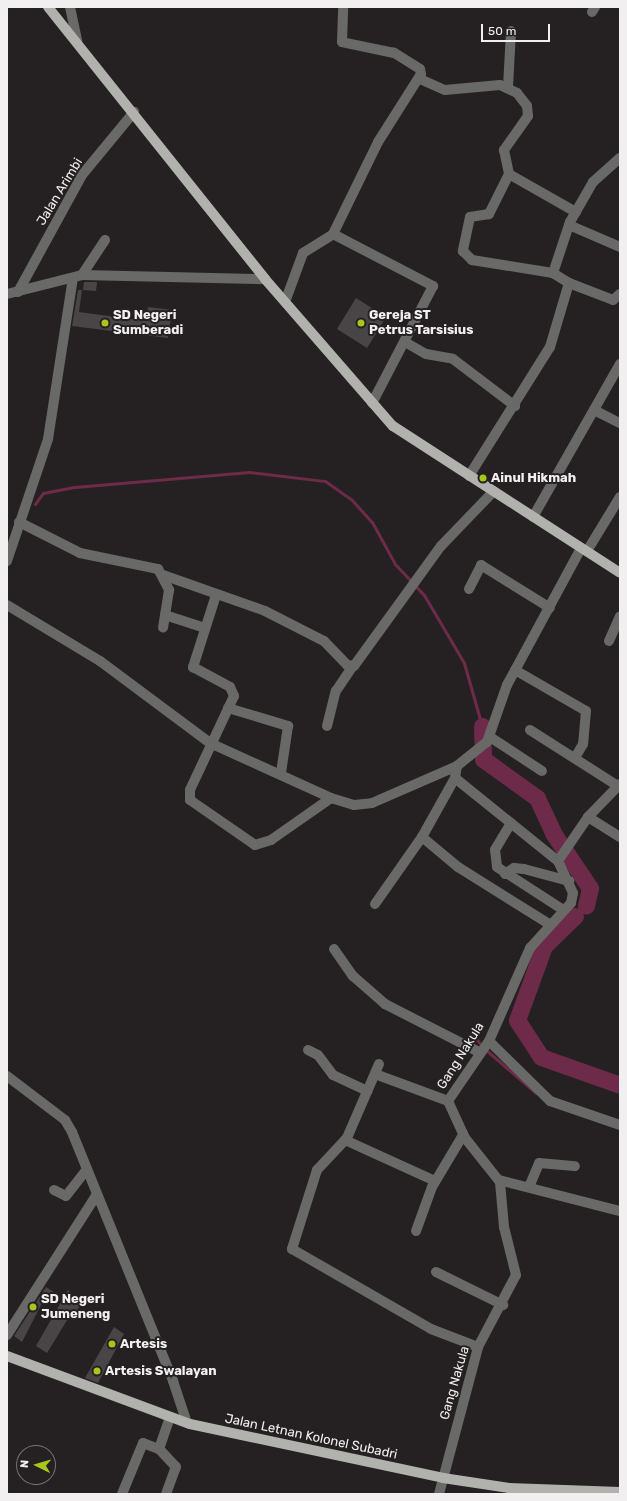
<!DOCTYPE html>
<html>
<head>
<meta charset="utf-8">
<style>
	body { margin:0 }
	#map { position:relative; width:627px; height:1501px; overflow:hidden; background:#252122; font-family:Rubik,sans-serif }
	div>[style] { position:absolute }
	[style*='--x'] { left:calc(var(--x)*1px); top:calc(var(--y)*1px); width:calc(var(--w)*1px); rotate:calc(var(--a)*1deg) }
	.stream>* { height:3px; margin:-1.5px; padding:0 1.5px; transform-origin:1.5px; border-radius:1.5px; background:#6e2b49 }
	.river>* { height:17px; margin:-8.5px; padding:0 8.5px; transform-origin:8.5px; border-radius:8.5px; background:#6e2b49 }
	.building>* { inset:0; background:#494546 }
	.minor>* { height:10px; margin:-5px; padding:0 5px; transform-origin:5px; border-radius:5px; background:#696968 }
	.major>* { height:10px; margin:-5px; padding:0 5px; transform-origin:5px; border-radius:5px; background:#b1b2ae }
	.dots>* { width:11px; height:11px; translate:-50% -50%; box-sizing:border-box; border:2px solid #252122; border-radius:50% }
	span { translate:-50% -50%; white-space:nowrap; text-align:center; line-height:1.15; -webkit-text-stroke:4px #252122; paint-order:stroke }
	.street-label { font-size:13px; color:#f1eff0 }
	.poi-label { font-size:13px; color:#f1eff0; font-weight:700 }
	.left { translate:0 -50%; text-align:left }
	.frame { position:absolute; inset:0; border:8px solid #f1eff0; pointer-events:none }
	.north { position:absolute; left:16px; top:1445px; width:40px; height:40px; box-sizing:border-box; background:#252122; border:1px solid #777374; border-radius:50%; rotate:275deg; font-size:11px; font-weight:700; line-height:16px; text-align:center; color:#f1eff0 }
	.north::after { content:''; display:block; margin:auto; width:14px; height:18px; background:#a9c71a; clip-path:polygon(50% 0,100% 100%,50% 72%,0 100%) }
	.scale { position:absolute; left:481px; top:24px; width:69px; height:18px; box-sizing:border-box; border:2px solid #f1eff0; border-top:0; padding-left:5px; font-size:12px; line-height:14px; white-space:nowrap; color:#f1eff0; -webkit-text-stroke:3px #252122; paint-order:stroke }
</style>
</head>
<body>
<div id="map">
	<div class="stream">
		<i style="--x:35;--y:504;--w:14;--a:-54"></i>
		<i style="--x:43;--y:493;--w:33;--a:-11"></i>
		<i style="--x:75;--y:487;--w:175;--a:-4.9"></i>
		<i style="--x:249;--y:472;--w:77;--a:6.8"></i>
		<i style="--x:325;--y:481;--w:32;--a:35"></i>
		<i style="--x:351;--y:499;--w:31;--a:48"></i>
		<i style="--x:372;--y:522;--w:48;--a:61.3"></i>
		<i style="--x:395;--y:564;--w:42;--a:46.9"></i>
		<i style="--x:424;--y:595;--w:79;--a:59.5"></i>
		<i style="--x:464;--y:663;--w:66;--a:74.1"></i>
		<i style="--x:473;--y:1035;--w:14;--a:51"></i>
		<i style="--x:486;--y:1050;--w:66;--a:40.7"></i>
	</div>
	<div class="river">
		<i style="--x:482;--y:726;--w:33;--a:88"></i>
		<i style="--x:483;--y:759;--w:67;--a:35.8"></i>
		<i style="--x:537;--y:798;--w:38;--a:65"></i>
		<i style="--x:553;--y:833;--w:66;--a:56.1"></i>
		<i style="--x:590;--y:888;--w:18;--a:103"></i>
		<i style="--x:575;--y:916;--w:43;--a:135.9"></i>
		<i style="--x:544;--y:946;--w:79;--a:110"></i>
		<i style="--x:517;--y:1020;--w:44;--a:57"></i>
		<i style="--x:541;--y:1057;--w:84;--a:19.5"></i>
	</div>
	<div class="building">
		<i style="clip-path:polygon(84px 282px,97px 282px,96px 291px,83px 290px)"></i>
		<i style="clip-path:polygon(78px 290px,82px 290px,79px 312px,146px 321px,148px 307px,172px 310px,168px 338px,72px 326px)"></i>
		<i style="clip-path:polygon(356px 298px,386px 317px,367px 348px,337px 329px)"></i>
		<i style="clip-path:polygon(46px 1287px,54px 1292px,48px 1301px,44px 1299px,22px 1342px,14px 1336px)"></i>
		<i style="clip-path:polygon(68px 1290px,81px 1304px,72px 1319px,69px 1317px,47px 1353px,36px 1346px)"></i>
		<i style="clip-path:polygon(114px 1327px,124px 1334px,98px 1383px,85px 1378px)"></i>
	</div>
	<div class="minor">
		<i style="--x:70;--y:7;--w:35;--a:78"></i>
		<i style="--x:592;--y:12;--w:6;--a:-59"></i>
		<i style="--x:420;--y:79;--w:27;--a:24"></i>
		<i style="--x:445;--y:90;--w:55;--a:-5.2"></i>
		<i style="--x:500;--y:85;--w:19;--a:25"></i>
		<i style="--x:517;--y:93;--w:16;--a:52"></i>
		<i style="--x:527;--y:106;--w:10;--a:84"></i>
		<i style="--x:528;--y:116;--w:42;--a:125.2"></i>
		<i style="--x:504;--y:150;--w:25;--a:78"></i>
		<i style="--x:509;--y:174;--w:77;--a:29.6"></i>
		<i style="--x:508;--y:87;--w:56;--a:-86.9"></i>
		<i style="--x:509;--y:174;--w:45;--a:116.6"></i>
		<i style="--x:489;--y:214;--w:19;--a:171"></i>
		<i style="--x:470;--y:217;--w:35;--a:102"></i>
		<i style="--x:463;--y:251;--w:13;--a:45"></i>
		<i style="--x:472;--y:260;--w:82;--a:9.1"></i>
		<i style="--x:569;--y:225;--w:56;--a:23.3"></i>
		<i style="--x:333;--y:234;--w:113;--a:27.5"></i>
		<i style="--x:433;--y:286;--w:132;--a:117.5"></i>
		<i style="--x:82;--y:275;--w:42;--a:-56.7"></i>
		<i style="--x:569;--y:283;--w:47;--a:21.1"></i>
		<i style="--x:613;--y:300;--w:9;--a:-41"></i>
		<i style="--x:18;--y:292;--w:133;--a:-61.3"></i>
		<i style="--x:82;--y:175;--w:82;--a:-50.5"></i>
		<i style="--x:7;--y:294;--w:77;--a:-14.2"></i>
		<i style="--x:82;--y:275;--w:183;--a:1.3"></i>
		<i style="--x:285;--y:302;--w:52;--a:-69.8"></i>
		<i style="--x:303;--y:253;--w:36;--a:-32"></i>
		<i style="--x:333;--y:234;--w:102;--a:-63.9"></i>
		<i style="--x:378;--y:142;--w:80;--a:-57.7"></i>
		<i style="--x:421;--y:74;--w:5;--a:-101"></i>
		<i style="--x:420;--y:69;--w:31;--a:-148"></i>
		<i style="--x:394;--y:53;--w:53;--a:-168.1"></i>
		<i style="--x:342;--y:42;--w:35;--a:-88"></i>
		<i style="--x:405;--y:342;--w:24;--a:30"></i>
		<i style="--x:426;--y:354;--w:27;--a:10"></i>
		<i style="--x:453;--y:359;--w:78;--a:37.2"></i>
		<i style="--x:594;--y:410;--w:29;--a:27"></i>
		<i style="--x:469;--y:476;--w:152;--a:-57.9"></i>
		<i style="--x:550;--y:347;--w:67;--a:-73.5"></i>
		<i style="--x:569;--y:283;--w:19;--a:-148"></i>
		<i style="--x:553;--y:273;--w:54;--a:-71.6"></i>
		<i style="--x:570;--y:222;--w:46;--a:-60.1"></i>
		<i style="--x:593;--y:182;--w:36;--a:-42"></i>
		<i style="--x:533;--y:517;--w:176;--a:-60.4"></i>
		<i style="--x:19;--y:522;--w:68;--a:26.9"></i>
		<i style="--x:80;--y:553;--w:80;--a:11.6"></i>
		<i style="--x:158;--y:569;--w:24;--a:62"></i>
		<i style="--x:169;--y:590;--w:38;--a:99"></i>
		<i style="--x:587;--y:551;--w:63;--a:-58.6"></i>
		<i style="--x:7;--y:561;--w:129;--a:-71.4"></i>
		<i style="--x:48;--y:439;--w:163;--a:-81.2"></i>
		<i style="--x:163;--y:575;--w:108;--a:19.4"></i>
		<i style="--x:265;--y:611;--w:66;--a:27"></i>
		<i style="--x:324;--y:641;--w:33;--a:46"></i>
		<i style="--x:347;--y:665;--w:7;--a:8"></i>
		<i style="--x:354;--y:666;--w:148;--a:-54.1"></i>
		<i style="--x:441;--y:546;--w:76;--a:-46.1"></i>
		<i style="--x:469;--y:589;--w:27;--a:-63"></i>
		<i style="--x:481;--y:565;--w:81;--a:31.9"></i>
		<i style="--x:216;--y:595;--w:76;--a:107.7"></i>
		<i style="--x:193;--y:667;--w:42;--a:28.4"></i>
		<i style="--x:230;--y:687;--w:10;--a:66"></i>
		<i style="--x:234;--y:696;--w:104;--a:115.1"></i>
		<i style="--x:190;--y:790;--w:10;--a:90"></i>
		<i style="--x:190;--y:800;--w:79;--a:34.7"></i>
		<i style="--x:255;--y:845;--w:17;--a:-17"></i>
		<i style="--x:271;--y:840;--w:73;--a:-35"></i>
		<i style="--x:7;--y:605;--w:109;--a:31.1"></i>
		<i style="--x:100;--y:661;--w:137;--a:36.7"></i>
		<i style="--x:210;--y:743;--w:133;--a:24.4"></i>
		<i style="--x:331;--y:798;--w:24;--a:17"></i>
		<i style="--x:354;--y:805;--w:18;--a:-6"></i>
		<i style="--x:372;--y:803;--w:93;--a:-23.5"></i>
		<i style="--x:457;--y:766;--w:38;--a:-39"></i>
		<i style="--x:487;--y:742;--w:60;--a:-70.7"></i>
		<i style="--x:507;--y:685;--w:156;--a:-61.6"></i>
		<i style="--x:165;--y:615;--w:42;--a:18"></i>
		<i style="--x:609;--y:641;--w:27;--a:-66"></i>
		<i style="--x:515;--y:670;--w:82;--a:30"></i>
		<i style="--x:586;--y:711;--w:33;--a:95"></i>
		<i style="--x:583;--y:744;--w:16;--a:120"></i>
		<i style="--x:228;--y:708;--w:63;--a:16.7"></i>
		<i style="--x:288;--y:726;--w:48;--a:98.5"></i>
		<i style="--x:327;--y:726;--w:36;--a:-76"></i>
		<i style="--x:336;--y:691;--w:29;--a:-56"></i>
		<i style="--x:530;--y:730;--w:104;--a:32.5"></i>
		<i style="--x:490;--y:737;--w:62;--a:33.2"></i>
		<i style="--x:455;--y:778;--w:132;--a:38.9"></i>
		<i style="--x:588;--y:817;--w:38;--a:32"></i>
		<i style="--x:511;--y:823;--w:31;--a:121"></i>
		<i style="--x:495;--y:850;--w:17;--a:83"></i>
		<i style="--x:497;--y:867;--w:77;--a:32.9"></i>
		<i style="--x:422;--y:837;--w:47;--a:39.8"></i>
		<i style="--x:458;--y:867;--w:107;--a:32.1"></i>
		<i style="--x:505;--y:874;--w:11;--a:-34"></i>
		<i style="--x:514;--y:868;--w:10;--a:6"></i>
		<i style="--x:524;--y:869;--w:47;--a:14.9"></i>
		<i style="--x:375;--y:904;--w:82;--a:-55"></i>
		<i style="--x:422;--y:837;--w:68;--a:-60.8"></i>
		<i style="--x:455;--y:778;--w:12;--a:-81"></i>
		<i style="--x:334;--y:949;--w:33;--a:55"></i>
		<i style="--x:353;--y:976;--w:43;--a:41.2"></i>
		<i style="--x:385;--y:1004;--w:106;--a:27.1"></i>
		<i style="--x:489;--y:1041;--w:86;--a:44.5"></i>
		<i style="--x:550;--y:1101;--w:74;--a:18.9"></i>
		<i style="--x:308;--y:1050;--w:11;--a:27"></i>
		<i style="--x:318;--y:1055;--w:25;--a:53"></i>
		<i style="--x:333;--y:1075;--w:38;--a:25"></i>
		<i style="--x:379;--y:1064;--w:81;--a:113.4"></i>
		<i style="--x:347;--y:1138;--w:44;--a:133.2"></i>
		<i style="--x:317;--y:1170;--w:83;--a:107.6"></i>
		<i style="--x:292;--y:1249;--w:160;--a:29.9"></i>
		<i style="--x:431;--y:1329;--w:50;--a:21"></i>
		<i style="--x:375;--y:1074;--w:78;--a:20.3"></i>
		<i style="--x:7;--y:1076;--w:73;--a:37.2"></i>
		<i style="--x:65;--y:1120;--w:14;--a:60"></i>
		<i style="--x:72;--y:1132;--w:269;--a:67.9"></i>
		<i style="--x:173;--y:1381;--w:44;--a:71.6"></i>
		<i style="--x:345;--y:1140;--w:99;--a:24.5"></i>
		<i style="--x:499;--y:1180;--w:125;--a:14.4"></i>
		<i style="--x:529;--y:1187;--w:26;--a:-67"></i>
		<i style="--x:539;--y:1163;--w:36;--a:5"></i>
		<i style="--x:54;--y:1190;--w:13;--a:27"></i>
		<i style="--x:66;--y:1196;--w:34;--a:-52"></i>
		<i style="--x:416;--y:1231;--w:47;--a:-70"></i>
		<i style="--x:432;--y:1187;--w:61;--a:-59.2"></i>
		<i style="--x:436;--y:1272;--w:75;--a:26.2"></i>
		<i style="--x:7;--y:1335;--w:167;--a:-57.4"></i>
		<i style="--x:122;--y:1494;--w:55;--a:-67.6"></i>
		<i style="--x:143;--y:1443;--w:17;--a:21"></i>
		<i style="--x:166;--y:1494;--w:29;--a:-70"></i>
		<i style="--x:176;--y:1467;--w:25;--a:-133"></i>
		<i style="--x:159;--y:1449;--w:34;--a:-71"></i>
		<i style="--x:439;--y:1494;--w:152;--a:-75.1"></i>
		<i style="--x:478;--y:1347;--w:81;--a:-62.2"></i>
		<i style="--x:516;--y:1275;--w:49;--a:-104"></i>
		<i style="--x:504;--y:1227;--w:45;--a:-95.1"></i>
		<i style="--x:500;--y:1182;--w:56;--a:-128.5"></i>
		<i style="--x:465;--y:1138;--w:41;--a:-114.7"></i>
		<i style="--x:448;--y:1101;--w:73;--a:-55.7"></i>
		<i style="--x:489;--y:1041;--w:102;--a:-66.2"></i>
		<i style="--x:530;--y:948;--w:61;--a:-47.7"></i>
		<i style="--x:571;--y:903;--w:10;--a:-79"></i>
		<i style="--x:573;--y:893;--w:35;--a:-115"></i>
		<i style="--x:558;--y:861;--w:53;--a:-55.7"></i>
		<i style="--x:588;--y:817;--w:46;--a:-45.9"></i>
	</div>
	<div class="major">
		<i style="--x:48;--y:7;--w:348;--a:51.4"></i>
		<i style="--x:265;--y:279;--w:195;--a:49"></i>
		<i style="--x:393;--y:426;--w:270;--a:32.9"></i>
		<i style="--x:7;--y:1356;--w:195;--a:20.4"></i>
		<i style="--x:190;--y:1424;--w:259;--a:12"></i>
		<i style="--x:443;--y:1478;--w:67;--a:8.6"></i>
		<i style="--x:509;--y:1488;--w:111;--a:2.1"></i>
	</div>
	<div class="dots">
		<i style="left:105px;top:323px;background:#a9c71a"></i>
		<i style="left:361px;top:323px;background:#a9c71a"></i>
		<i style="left:483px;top:478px;background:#a9c71a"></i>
		<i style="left:33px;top:1307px;background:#a9c71a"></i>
		<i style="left:112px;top:1344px;background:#a9c71a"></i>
		<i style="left:97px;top:1371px;background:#a9c71a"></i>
	</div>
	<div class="street-label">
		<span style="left:60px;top:192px;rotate:-59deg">Jalan Arimbi</span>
		<span style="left:461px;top:1056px;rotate:-58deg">Gang Nakula</span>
		<span style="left:455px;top:1383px;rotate:-74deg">Gang Nakula</span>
		<span style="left:311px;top:1437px;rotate:12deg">Jalan Letnan Kolonel Subadri</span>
	</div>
	<div class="poi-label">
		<span class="left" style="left:113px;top:323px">SD Negeri<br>Sumberadi</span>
		<span class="left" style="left:369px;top:323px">Gereja ST<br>Petrus Tarsisius</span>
		<span class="left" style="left:491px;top:478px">Ainul Hikmah</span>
		<span class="left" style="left:41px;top:1307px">SD Negeri<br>Jumeneng</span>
		<span class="left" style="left:120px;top:1344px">Artesis</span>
		<span class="left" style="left:105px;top:1371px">Artesis Swalayan</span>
	</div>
	<div class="frame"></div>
	<div class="north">N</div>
	<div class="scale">50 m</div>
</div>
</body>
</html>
